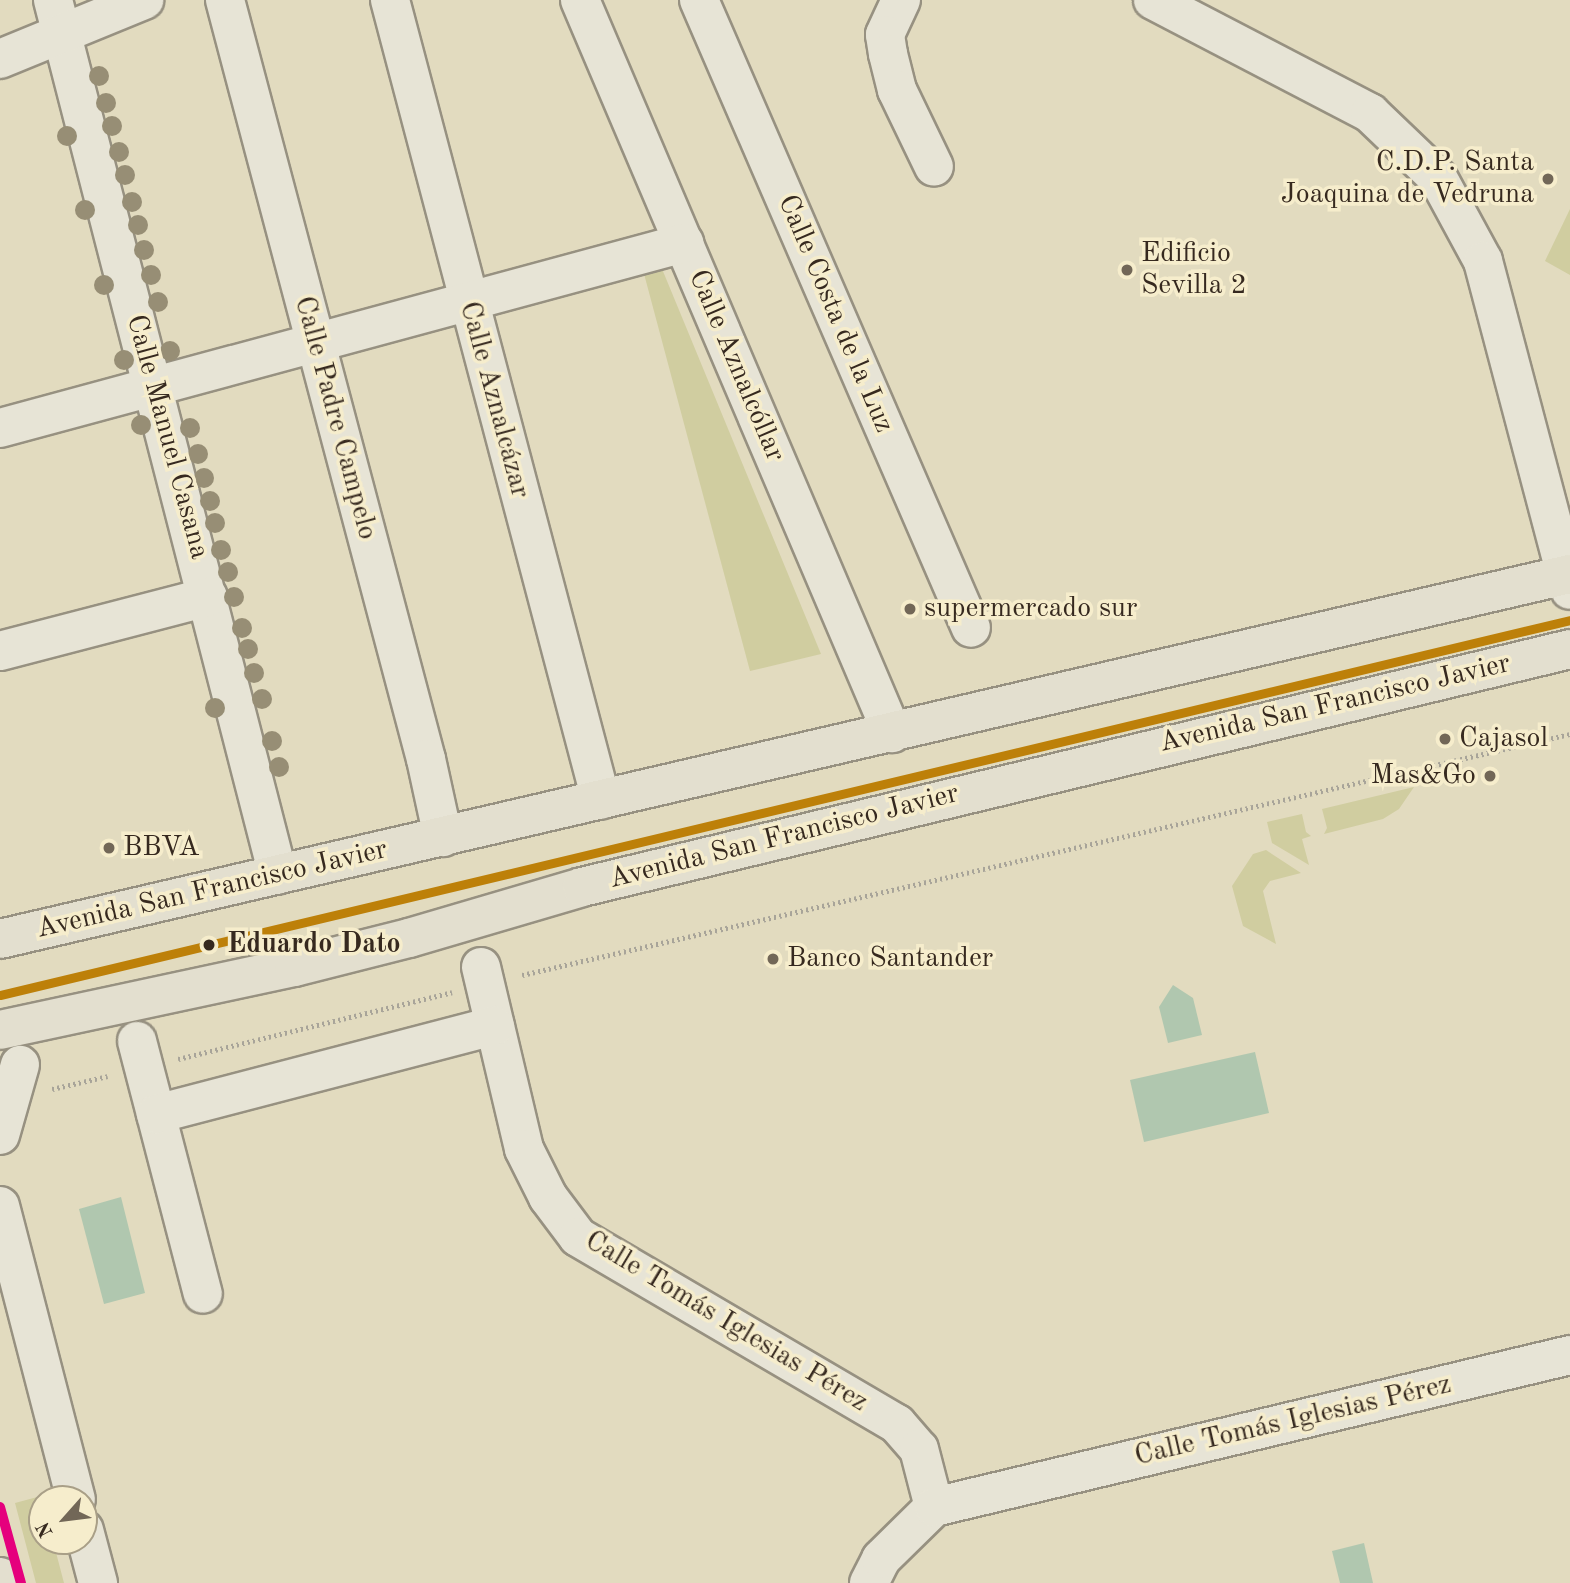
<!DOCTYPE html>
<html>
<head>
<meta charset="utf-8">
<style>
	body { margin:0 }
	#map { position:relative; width:1570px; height:1583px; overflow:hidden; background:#e2dbbf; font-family:"Old Standard TT",serif }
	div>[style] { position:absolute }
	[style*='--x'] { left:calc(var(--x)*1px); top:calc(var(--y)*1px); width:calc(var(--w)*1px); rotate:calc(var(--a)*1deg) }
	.green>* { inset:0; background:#d0cda0 }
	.water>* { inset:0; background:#b0c7af }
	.path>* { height:4.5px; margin-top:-2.25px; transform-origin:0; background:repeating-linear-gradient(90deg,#a8a499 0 2px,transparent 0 5.5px) }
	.roads { filter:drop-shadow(2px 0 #979181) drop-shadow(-2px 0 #979181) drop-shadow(0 2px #979181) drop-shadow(0 -2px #979181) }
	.minor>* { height:38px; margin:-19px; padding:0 19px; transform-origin:19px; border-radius:19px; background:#e7e4d6 }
	.major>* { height:38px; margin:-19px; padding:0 19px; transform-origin:19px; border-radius:19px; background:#e3dfcf }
	.tram-1>* { height:9px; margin:-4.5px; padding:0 4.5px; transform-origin:4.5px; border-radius:4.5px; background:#bd8009 }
	.metro-1>* { height:10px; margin:-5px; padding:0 5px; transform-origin:5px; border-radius:5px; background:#e5007d }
	.trees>* { width:20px; height:20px; margin:-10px; border-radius:50%; background:#978e75 }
	.dots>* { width:19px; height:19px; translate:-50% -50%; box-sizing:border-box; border:4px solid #f6edcc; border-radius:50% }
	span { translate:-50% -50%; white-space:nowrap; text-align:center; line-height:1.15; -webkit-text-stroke:7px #f6edcc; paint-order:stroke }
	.poi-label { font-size:28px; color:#36291f }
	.right { translate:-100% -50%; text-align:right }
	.left { translate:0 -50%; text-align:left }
	.street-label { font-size:28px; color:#36291f }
	.stop-label { font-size:28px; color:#36291f; font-weight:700 }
	.north { position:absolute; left:28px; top:1485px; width:70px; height:70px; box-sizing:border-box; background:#f6edcc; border:2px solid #a99f87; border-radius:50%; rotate:242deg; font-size:19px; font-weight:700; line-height:28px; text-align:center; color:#36291f }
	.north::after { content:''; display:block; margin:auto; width:24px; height:32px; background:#726757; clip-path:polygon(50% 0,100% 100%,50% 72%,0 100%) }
</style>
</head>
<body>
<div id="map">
	<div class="green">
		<i style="clip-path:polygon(1570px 209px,1570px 275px,1545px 261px)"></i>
		<i style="clip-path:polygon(660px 264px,821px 654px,750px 671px,643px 270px)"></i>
		<i style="clip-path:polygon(1414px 787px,1399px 809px,1383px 819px,1324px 834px,1327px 828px,1322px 809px)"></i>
		<i style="clip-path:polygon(1302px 814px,1306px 832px,1311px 836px,1302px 839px,1309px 865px,1272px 843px,1267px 822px)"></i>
		<i style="clip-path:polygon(1266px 850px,1301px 873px,1270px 881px,1263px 891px,1276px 944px,1243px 926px,1232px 886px,1253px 854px)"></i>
		<i style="clip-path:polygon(41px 1496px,42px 1541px,53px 1541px,64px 1583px,36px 1583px,15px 1503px)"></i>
	</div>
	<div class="water">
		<i style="clip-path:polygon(1173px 985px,1193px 998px,1202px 1035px,1168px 1043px,1159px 1007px)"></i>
		<i style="clip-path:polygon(1255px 1052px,1269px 1113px,1144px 1142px,1130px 1080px)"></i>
		<i style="clip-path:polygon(121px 1197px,145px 1293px,104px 1304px,79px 1209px)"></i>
		<i style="clip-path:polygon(1364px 1543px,1373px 1583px,1340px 1583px,1332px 1551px)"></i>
	</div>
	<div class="path">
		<i style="--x:522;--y:975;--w:1075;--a:-12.95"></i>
		<i style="--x:178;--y:1059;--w:282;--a:-13.7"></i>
		<i style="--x:52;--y:1089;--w:57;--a:-13.1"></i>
	</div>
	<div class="roads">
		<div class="minor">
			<i style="--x:53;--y:0;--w:903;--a:75.58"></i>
			<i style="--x:225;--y:0;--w:785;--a:75.17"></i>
			<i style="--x:426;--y:759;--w:80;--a:77.7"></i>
			<i style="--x:390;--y:0;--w:827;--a:75.22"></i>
			<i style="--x:580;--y:0;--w:797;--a:66.94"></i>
			<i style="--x:699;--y:0;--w:684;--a:66.58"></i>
			<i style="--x:901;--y:0;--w:38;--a:115"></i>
			<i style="--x:885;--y:35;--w:19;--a:81"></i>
			<i style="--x:888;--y:54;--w:37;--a:76"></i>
			<i style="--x:897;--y:90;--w:85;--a:64.3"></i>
			<i style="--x:1153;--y:0;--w:245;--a:27.5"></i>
			<i style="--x:1370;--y:113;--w:94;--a:43.7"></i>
			<i style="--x:1438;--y:178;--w:94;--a:61.5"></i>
			<i style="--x:1483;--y:261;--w:340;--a:75.2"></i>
			<i style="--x:0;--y:59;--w:156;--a:-22.3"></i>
			<i style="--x:0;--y:428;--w:709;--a:-15.13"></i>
			<i style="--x:0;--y:651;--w:215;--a:-14.6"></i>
			<i style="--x:481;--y:967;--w:187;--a:76.7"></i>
			<i style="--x:524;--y:1149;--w:54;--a:63.4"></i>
			<i style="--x:548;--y:1197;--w:50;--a:53.1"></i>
			<i style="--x:578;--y:1237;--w:370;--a:30.4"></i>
			<i style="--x:897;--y:1424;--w:33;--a:49"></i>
			<i style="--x:919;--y:1449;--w:60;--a:75.5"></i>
			<i style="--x:137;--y:1041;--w:261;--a:75.4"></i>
			<i style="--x:156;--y:1114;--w:350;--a:-14.6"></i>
			<i style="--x:0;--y:1135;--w:73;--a:-74.1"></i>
			<i style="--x:0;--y:1206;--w:303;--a:75.5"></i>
			<i style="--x:84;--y:1530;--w:55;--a:75.2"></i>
			<i style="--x:869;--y:1583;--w:27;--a:-63"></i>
			<i style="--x:881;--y:1559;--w:74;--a:-44.5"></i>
			<i style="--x:934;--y:1507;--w:654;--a:-13.44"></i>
		</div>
		<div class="major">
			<i style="--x:0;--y:939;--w:1612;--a:-13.09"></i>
			<i style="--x:0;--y:1030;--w:301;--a:-12.1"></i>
			<i style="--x:294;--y:967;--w:119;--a:-14.2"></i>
			<i style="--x:409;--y:938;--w:180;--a:-16.4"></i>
			<i style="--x:582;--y:887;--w:1016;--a:-13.54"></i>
			<i style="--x:0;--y:1577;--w:6;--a:72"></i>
		</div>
	</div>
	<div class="tram-1">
		<i style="--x:0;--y:995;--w:1614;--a:-13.43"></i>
	</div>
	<div class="metro-1">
		<i style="--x:0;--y:1507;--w:79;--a:74.6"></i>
	</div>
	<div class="trees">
		<i style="left:99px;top:76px"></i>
		<i style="left:106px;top:103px"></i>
		<i style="left:112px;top:126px"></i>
		<i style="left:67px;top:136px"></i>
		<i style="left:119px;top:152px"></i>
		<i style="left:125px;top:175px"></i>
		<i style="left:132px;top:202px"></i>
		<i style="left:85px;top:210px"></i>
		<i style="left:138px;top:225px"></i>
		<i style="left:144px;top:250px"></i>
		<i style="left:151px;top:275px"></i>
		<i style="left:104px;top:285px"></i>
		<i style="left:158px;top:302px"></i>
		<i style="left:170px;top:351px"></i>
		<i style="left:124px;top:360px"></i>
		<i style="left:141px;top:425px"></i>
		<i style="left:190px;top:428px"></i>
		<i style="left:198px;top:454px"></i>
		<i style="left:204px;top:478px"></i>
		<i style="left:210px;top:501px"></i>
		<i style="left:215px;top:523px"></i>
		<i style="left:221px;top:550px"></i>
		<i style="left:228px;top:572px"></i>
		<i style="left:234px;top:597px"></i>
		<i style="left:242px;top:628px"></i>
		<i style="left:248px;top:649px"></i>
		<i style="left:254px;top:673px"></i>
		<i style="left:262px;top:699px"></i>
		<i style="left:215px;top:708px"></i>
		<i style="left:272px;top:741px"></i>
		<i style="left:279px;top:767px"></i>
	</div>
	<div class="dots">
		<i style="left:1548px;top:179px;background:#726757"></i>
		<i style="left:1127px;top:270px;background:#726757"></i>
		<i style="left:910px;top:609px;background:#726757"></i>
		<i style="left:1445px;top:739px;background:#726757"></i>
		<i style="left:1490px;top:776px;background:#726757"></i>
		<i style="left:109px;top:848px;background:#726757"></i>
		<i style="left:209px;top:945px;background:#36291f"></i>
		<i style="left:773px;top:959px;background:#726757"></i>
	</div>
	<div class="poi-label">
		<span class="right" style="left:1534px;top:179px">C.D.P. Santa<br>Joaquina de Vedruna</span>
		<span class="left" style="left:1141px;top:270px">Edificio<br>Sevilla 2</span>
		<span class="left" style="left:924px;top:609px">supermercado sur</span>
		<span class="left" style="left:1459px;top:739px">Cajasol</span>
		<span class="right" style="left:1476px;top:776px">Mas&amp;Go</span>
		<span class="left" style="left:123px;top:848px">BBVA</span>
		<span class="left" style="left:787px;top:959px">Banco Santander</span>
	</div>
	<div class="street-label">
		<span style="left:835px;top:314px;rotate:67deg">Calle Costa de la Luz</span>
		<span style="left:736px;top:366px;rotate:67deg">Calle Aznalcóllar</span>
		<span style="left:494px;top:400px;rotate:75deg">Calle Aznalcázar</span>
		<span style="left:335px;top:418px;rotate:75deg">Calle Padre Campelo</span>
		<span style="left:167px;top:437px;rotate:75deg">Calle Manuel Casana</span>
		<span style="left:1335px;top:704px;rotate:-13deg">Avenida San Francisco Javier</span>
		<span style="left:784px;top:837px;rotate:-14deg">Avenida San Francisco Javier</span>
		<span style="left:212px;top:890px;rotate:-13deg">Avenida San Francisco Javier</span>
		<span style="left:726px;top:1322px;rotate:31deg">Calle Tomás Iglesias Pérez</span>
		<span style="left:1293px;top:1421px;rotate:-13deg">Calle Tomás Iglesias Pérez</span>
	</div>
	<div class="stop-label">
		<span class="left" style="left:227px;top:945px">Eduardo Dato</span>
	</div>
	<div class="north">N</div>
</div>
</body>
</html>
